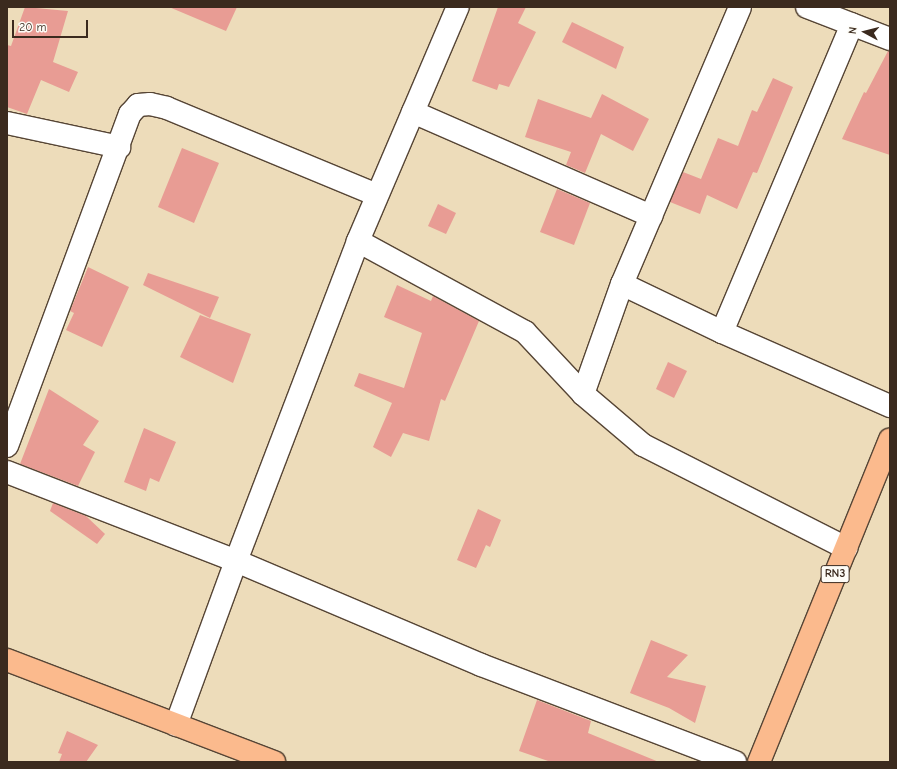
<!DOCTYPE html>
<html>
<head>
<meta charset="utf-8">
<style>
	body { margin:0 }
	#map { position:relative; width:897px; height:769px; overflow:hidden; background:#eddcba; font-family:"Comic Neue",sans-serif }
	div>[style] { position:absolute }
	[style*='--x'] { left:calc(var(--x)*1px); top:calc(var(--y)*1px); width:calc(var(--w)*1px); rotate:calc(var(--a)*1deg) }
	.building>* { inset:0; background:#e89c94 }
	.roads { filter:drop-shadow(1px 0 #564535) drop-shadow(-1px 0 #564535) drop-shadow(0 1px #564535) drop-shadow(0 -1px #564535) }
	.minor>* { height:22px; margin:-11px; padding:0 11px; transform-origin:11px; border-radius:11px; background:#fff }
	.major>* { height:22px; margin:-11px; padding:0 11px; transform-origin:11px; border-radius:11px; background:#fbba8d }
	.highway>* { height:22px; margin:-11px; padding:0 11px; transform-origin:11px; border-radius:11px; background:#fbba8d }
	span { translate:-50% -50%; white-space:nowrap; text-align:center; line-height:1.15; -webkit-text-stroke:3px #fdfcf7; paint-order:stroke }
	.shield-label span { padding:1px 3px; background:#fdfcf7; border:1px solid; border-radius:3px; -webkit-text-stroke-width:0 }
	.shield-label { font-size:12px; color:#3b2a1e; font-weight:700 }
	.frame { position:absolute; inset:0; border:8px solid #3b2a1e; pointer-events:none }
	.north { position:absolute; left:845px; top:12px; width:40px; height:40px; -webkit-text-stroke:3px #fdfcf7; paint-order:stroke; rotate:277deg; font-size:11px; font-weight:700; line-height:16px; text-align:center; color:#3b2a1e }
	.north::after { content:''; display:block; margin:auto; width:14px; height:18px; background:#3b2a1e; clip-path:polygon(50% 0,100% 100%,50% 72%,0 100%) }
	.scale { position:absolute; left:12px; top:20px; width:76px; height:18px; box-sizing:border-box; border:2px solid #3b2a1e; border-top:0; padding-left:5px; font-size:12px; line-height:14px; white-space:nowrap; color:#3b2a1e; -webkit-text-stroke:3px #fdfcf7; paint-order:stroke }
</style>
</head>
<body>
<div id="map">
	<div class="building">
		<i style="clip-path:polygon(25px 7px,68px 11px,53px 62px,78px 72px,69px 92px,41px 80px,27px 114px,7px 107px,7px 45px,11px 46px)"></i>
		<i style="clip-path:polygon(169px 7px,237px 7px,226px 31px)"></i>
		<i style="clip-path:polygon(498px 7px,526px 7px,518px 23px,536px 32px,509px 87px,499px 84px,497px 90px,472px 81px)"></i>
		<i style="clip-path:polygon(572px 22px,624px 47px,616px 69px,562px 42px)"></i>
		<i style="clip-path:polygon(888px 51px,890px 51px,890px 155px,842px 139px,864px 92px,866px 93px)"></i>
		<i style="clip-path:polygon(773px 78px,793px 87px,757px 173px,753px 172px,737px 209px,707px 195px,700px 214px,670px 202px,683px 172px,701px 179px,718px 138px,738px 146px,752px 110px,757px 112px)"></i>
		<i style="clip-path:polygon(602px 94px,649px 119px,633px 151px,601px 134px,585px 173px,566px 165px,571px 152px,525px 137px,538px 99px,591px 118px)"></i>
		<i style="clip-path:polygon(182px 148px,219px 163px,194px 223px,158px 207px)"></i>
		<i style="clip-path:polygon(557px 189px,590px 203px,574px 245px,540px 232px)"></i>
		<i style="clip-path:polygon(438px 204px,456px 213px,446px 234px,428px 226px)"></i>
		<i style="clip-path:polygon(88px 267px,129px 287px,102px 347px,66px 330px,74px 313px,70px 311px)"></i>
		<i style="clip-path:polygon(148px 273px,219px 297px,210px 318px,143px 285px)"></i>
		<i style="clip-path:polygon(397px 285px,431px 301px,433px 296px,479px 321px,445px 401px,441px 399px,429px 441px,403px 433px,391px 457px,373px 447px,392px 403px,354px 386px,359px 373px,404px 388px,422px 333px,384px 317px)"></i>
		<i style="clip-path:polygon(200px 315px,251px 334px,233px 383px,180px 357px)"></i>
		<i style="clip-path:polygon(668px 362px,687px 371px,674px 398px,656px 389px)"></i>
		<i style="clip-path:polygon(49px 389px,99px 421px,83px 445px,95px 452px,78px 486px,20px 464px)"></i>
		<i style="clip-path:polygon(144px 428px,176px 442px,159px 482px,150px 478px,146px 491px,124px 482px)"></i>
		<i style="clip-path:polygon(53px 503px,86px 516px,105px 534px,97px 544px,50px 511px)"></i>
		<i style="clip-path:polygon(478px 509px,501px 520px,490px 547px,486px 545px,476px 568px,457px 560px)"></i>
		<i style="clip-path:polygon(651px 640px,688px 655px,667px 677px,706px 686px,695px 723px,669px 708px,630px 693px)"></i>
		<i style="clip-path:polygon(537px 700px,591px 721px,588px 733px,659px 762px,551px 762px,519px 751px)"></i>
		<i style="clip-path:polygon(67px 731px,98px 745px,86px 762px,59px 762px,62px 754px,58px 753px)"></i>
	</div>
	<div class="roads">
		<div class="minor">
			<i style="--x:807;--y:7;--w:89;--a:21.1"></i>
			<i style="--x:413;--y:112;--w:260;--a:23.6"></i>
			<i style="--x:7;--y:123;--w:115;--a:12.1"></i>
			<i style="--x:358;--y:241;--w:190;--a:28.6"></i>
			<i style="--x:525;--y:332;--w:85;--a:46.9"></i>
			<i style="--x:583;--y:394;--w:79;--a:40.4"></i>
			<i style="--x:643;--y:445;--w:228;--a:26.9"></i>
			<i style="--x:622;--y:284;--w:111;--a:25.6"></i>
			<i style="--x:722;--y:332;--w:184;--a:23.8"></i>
			<i style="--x:722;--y:332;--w:334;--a:-67.1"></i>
			<i style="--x:583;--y:394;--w:117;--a:-70.5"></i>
			<i style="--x:622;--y:284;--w:301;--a:-66.9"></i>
			<i style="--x:7;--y:446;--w:354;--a:-69.7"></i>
			<i style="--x:130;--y:114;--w:12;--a:-48"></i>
			<i style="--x:138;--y:105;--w:12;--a:-5"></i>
			<i style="--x:150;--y:104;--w:17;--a:13"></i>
			<i style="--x:167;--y:108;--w:227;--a:22.5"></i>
			<i style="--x:7;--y:472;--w:246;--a:21.2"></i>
			<i style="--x:236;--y:561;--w:266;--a:23"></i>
			<i style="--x:481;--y:665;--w:272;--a:20.9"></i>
			<i style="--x:176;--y:725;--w:175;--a:-69.9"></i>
			<i style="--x:236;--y:561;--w:342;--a:-69.1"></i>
			<i style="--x:358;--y:241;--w:254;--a:-66.9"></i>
		</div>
		<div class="major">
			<i style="--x:7;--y:660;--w:286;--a:20.9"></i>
		</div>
		<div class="highway">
			<i style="--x:759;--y:762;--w:348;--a:-67.9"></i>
		</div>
	</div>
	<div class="shield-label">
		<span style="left:835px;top:574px">RN3</span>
	</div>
	<div class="frame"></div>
	<div class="north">N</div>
	<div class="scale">20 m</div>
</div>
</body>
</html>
